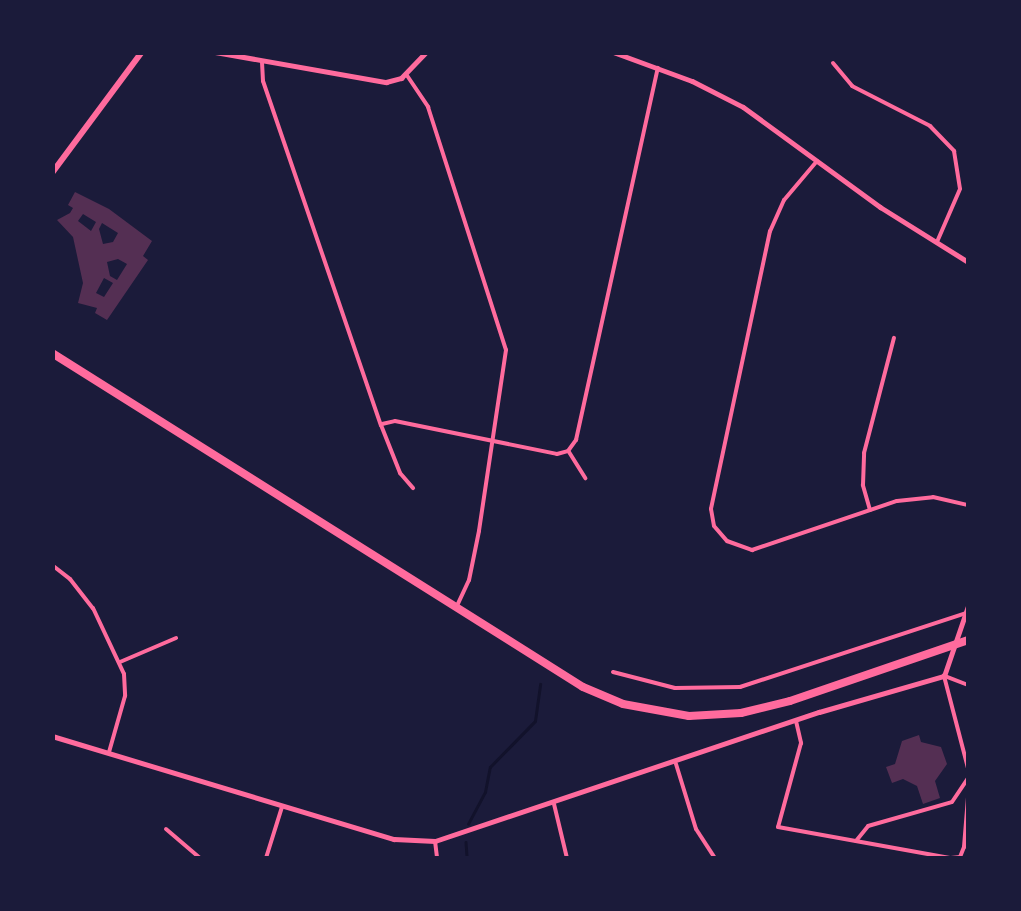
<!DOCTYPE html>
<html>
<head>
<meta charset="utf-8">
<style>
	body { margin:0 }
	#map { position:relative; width:1021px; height:911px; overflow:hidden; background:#1b1b3a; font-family:"Fira Sans",sans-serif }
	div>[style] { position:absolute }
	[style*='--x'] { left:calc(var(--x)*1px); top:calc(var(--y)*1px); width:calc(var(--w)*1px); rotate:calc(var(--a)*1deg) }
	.stream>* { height:2.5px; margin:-1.25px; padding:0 1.25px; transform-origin:1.25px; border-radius:1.25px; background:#12122b }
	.building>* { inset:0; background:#542f53 }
	.minor>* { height:4px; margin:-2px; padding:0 2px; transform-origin:2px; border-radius:2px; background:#ff6b9d }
	.tertiary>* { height:5px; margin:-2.5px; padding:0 2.5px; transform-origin:2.5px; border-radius:2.5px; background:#ff6b9d }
	.secondary>* { height:6px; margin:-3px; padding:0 3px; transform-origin:3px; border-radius:3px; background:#ff6b9d }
	.primary>* { height:8px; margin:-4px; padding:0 4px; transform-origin:4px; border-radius:4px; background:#ff6b9d }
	span { translate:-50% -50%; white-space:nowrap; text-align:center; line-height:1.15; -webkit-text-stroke:9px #1b1b3a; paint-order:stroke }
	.frame { position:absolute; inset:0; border:55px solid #1b1b3a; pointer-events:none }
</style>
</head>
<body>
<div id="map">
	<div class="stream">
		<i style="--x:468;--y:824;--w:36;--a:-62"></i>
		<i style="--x:485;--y:792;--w:25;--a:-79"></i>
		<i style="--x:490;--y:767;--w:64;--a:-45.6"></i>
		<i style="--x:535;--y:721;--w:37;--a:-82"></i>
		<i style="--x:466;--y:842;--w:16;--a:86"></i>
	</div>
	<div class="building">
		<i style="clip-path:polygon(evenodd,75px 192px,109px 209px,152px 241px,143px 256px,148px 260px,107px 320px,95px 313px,97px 308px,78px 303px,83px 283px,73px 237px,57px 220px,70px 213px,73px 208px,68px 205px,75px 192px,83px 214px,96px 222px,91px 231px,78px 221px,83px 214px,75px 192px,102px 223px,118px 233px,113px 242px,103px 244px,99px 229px,102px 223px,75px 192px,118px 259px,127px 264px,117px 280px,110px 276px,107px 262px,118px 259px,75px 192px,104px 278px,113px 283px,104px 297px,96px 293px,104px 278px)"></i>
		<i style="clip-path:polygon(919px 735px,921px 742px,941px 747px,947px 764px,935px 781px,940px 798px,923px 804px,917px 786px,903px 779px,892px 783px,886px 767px,895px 764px,902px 741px)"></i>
	</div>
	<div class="minor">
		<i style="--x:262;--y:62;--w:19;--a:87"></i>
		<i style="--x:263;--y:81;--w:364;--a:71.1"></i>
		<i style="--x:381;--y:425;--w:52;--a:68.4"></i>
		<i style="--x:400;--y:473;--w:20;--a:49"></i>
		<i style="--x:833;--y:63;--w:30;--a:50"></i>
		<i style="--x:852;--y:86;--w:88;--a:27.1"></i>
		<i style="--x:930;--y:126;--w:35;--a:46"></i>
		<i style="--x:954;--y:151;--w:38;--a:81"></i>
		<i style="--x:960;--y:189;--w:58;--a:113.5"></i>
		<i style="--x:406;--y:74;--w:40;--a:56"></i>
		<i style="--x:428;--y:107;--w:255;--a:72.2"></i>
		<i style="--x:506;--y:350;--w:183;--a:98.5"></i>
		<i style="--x:479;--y:531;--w:50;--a:101.5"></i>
		<i style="--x:469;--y:580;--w:31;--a:115"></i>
		<i style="--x:817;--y:161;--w:51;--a:130.2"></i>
		<i style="--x:784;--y:200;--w:34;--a:114"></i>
		<i style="--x:770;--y:231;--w:284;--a:102"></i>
		<i style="--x:711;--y:509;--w:17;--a:80"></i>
		<i style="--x:714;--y:526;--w:20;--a:49"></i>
		<i style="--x:727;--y:541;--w:27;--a:20"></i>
		<i style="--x:752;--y:550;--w:153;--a:-18.7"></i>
		<i style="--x:897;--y:501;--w:36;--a:-6"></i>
		<i style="--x:933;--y:497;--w:36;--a:13"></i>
		<i style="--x:382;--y:424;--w:13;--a:-13"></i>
		<i style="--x:395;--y:421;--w:165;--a:11.5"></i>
		<i style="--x:557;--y:454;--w:11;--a:-15"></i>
		<i style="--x:568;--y:451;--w:14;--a:-54"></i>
		<i style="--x:576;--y:440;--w:381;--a:-77.6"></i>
		<i style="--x:569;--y:452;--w:31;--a:58"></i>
		<i style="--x:870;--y:510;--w:26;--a:-106"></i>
		<i style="--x:863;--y:485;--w:32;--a:-88"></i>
		<i style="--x:864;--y:453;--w:119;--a:-75.4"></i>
		<i style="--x:52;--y:565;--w:23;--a:38"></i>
		<i style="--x:70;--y:579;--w:37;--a:52"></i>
		<i style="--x:93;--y:608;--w:73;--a:64.8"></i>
		<i style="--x:124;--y:674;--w:22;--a:87"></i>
		<i style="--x:125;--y:696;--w:58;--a:105.9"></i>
		<i style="--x:120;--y:662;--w:61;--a:-23.2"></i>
		<i style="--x:613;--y:672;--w:64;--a:14.5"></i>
		<i style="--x:675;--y:688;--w:65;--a:-0.9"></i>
		<i style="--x:740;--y:687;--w:236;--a:-18.1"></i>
		<i style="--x:968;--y:685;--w:26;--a:-159"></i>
		<i style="--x:944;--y:676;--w:95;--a:75.4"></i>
		<i style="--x:796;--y:721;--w:23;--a:77"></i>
		<i style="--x:801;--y:743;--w:87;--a:105.3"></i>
		<i style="--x:778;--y:827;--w:176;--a:10.2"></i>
		<i style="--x:951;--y:858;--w:9;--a:-6"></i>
		<i style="--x:960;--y:857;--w:11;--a:-68"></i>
		<i style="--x:964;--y:847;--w:50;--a:-85.4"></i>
		<i style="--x:676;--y:764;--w:68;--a:72.9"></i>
		<i style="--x:696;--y:829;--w:35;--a:57"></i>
		<i style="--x:554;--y:804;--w:56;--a:76.5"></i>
		<i style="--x:166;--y:829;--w:45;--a:40.5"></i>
		<i style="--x:435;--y:841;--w:17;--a:83"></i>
		<i style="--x:856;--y:841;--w:19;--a:-51"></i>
		<i style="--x:868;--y:826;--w:87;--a:-15.9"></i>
		<i style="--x:952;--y:802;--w:29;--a:-56"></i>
		<i style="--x:266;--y:858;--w:53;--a:-72.6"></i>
	</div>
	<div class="tertiary">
		<i style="--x:215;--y:52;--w:174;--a:10"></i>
		<i style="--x:386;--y:82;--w:16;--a:-15"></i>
		<i style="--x:401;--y:78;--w:36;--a:-46"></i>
		<i style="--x:613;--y:52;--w:84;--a:20.2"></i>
		<i style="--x:692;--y:81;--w:57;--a:27"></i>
		<i style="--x:743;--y:107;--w:170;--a:36.1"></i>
		<i style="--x:880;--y:207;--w:104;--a:32"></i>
		<i style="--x:52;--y:736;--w:357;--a:16.8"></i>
		<i style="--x:394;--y:839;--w:41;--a:2.8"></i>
		<i style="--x:435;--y:841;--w:405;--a:-18.6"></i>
		<i style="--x:819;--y:712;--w:130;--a:-16.1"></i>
		<i style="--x:944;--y:676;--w:74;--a:-71.1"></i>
	</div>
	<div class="secondary">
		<i style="--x:52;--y:173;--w:151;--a:-53.4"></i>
	</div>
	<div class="primary">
		<i style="--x:52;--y:353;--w:627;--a:32.17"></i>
		<i style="--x:583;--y:687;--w:43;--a:23"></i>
		<i style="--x:623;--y:704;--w:67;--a:10.3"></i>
		<i style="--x:689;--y:716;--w:52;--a:-3.3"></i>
		<i style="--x:741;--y:713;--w:50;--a:-13.8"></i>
		<i style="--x:790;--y:701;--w:188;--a:-18.9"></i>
	</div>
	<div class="frame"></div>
</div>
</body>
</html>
